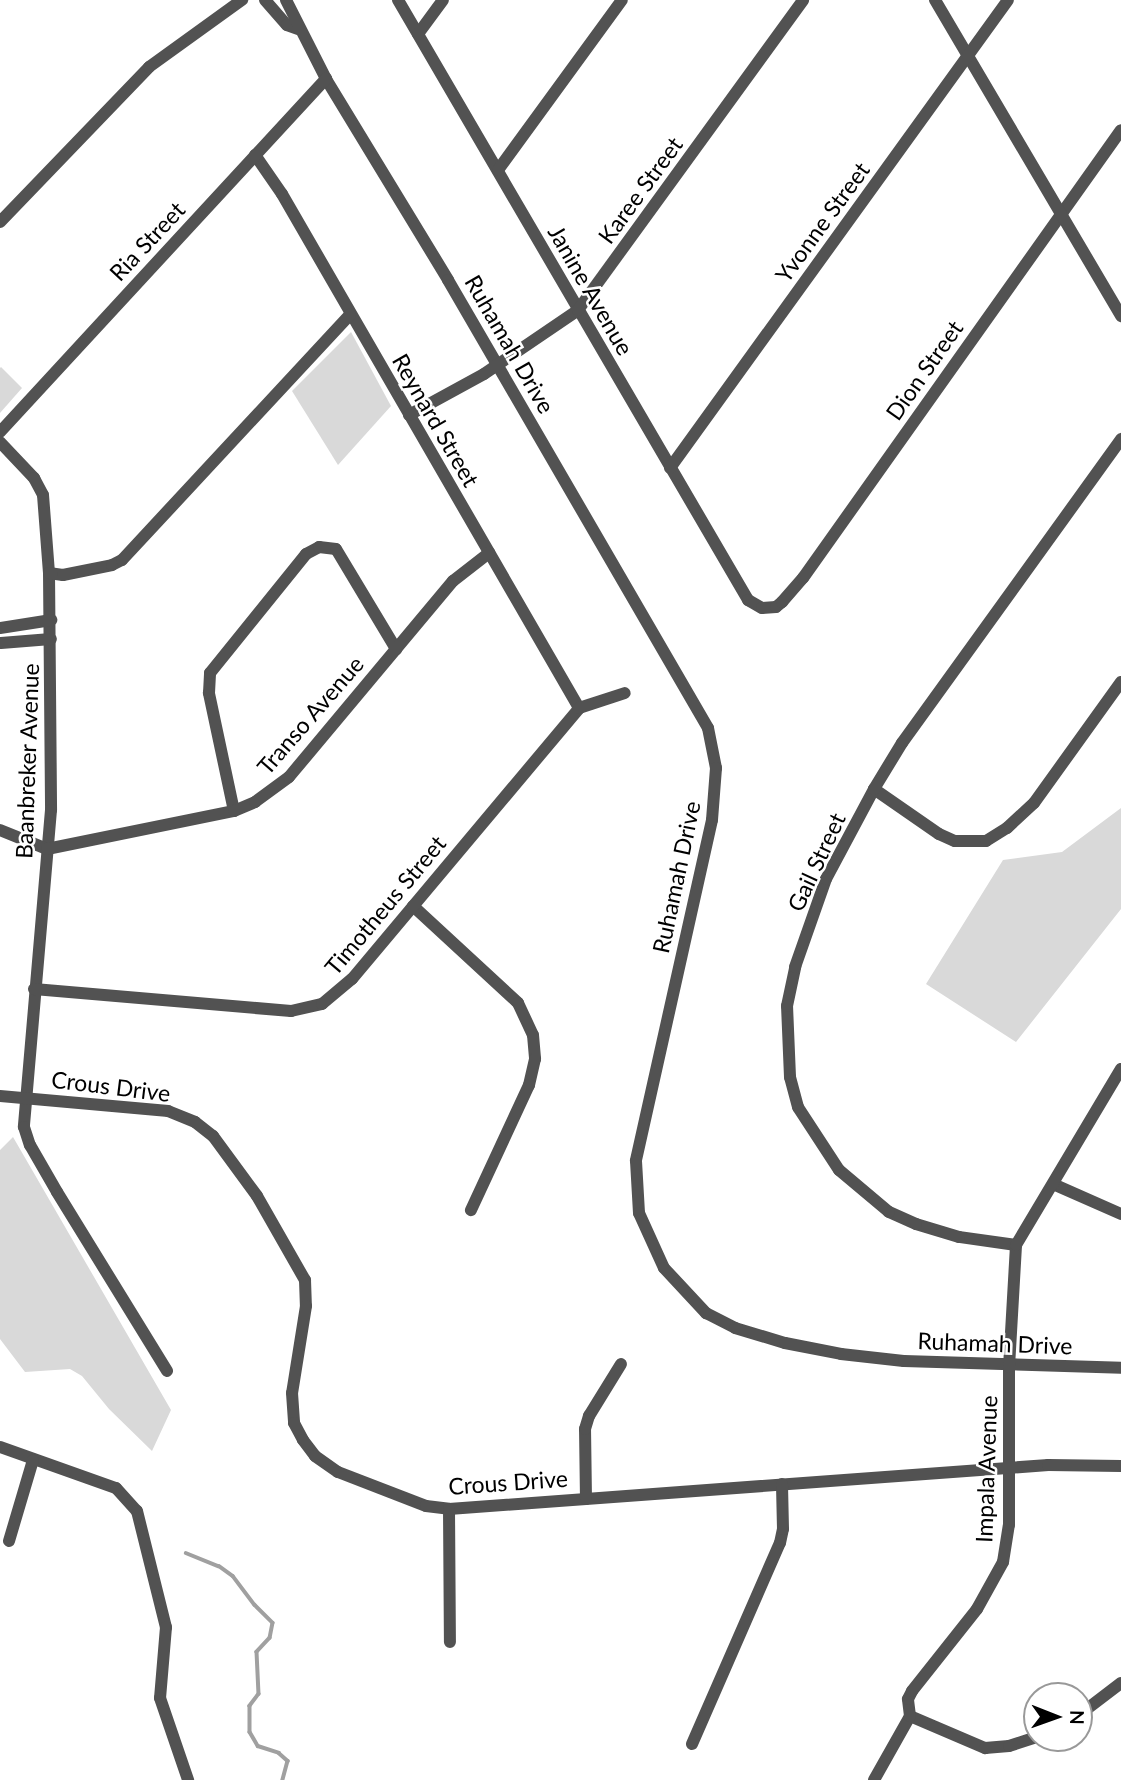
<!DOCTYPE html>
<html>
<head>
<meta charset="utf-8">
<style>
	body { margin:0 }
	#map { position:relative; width:1121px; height:1780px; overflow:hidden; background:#fff; font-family:Lato,sans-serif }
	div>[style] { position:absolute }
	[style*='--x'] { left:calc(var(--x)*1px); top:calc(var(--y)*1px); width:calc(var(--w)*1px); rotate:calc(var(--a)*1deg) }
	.green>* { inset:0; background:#d9d9d9 }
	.stream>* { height:3.5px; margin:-1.75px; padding:0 1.75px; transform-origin:1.75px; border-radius:1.75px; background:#a0a0a0 }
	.minor>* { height:12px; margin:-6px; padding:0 6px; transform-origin:6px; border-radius:6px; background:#525252 }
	span { translate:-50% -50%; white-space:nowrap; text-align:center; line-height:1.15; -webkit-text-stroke:5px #fff; paint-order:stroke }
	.street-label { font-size:23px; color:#000 }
	.north { position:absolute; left:1023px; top:1682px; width:70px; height:70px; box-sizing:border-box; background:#fff; border:2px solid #999; border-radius:50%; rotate:91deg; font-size:19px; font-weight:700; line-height:28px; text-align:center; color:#000 }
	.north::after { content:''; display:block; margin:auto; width:24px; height:32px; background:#000; clip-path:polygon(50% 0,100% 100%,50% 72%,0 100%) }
</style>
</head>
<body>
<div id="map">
	<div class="green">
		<i style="clip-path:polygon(351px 332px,391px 406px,338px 465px,292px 391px)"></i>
		<i style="clip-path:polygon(1px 367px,22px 388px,0 413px,0 368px)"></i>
		<i style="clip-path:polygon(1121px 808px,1121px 909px,1016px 1042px,926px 984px,1003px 860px,1062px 852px)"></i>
		<i style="clip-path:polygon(13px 1137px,171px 1410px,152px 1451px,109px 1409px,82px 1376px,70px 1369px,25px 1372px,0 1339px,0 1150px)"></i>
	</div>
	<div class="stream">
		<i style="--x:186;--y:1553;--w:35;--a:22"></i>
		<i style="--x:219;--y:1566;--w:17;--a:36"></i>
		<i style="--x:233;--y:1576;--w:36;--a:53"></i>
		<i style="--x:255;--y:1605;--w:25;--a:45"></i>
		<i style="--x:273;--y:1623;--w:15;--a:101"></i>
		<i style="--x:270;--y:1638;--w:19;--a:133"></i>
		<i style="--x:257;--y:1652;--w:42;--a:87.3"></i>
		<i style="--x:259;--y:1694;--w:15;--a:127"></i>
		<i style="--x:250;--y:1706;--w:26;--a:90"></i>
		<i style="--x:250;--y:1732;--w:16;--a:60"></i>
		<i style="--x:258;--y:1746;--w:22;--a:18"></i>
		<i style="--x:279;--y:1753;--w:12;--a:42"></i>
		<i style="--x:288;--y:1761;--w:20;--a:105"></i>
	</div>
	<div class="minor">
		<i style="--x:265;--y:0;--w:33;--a:49"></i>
		<i style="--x:287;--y:25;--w:12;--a:20"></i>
		<i style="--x:286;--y:0;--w:89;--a:63.1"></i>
		<i style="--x:326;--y:79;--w:235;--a:58.7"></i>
		<i style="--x:448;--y:280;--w:518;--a:59.87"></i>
		<i style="--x:708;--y:728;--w:41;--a:78.7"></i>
		<i style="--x:716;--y:768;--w:52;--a:94.4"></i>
		<i style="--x:712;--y:820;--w:349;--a:102.6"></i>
		<i style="--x:636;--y:1161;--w:52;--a:86.7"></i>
		<i style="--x:639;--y:1213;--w:60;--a:65.6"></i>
		<i style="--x:664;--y:1268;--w:62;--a:47"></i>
		<i style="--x:706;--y:1313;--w:33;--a:27"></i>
		<i style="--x:735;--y:1328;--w:52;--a:16.7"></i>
		<i style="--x:785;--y:1343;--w:57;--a:11.1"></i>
		<i style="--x:841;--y:1354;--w:63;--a:6.3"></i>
		<i style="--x:904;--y:1361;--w:217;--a:1.8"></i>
		<i style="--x:398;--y:0;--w:695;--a:59.74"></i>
		<i style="--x:748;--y:600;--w:16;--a:30"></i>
		<i style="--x:762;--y:608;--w:14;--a:-4"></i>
		<i style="--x:776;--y:607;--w:8;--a:-40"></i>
		<i style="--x:782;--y:602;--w:32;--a:-49"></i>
		<i style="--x:803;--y:578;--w:549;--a:-54.63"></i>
		<i style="--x:935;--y:0;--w:367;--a:59.5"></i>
		<i style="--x:418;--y:34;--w:42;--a:-53.7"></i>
		<i style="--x:255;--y:155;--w:47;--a:55.3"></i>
		<i style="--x:282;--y:194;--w:594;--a:59.98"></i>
		<i style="--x:498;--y:170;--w:210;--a:-53.9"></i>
		<i style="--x:0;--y:222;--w:215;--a:-46.1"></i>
		<i style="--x:149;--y:67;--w:115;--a:-35.8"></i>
		<i style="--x:409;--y:415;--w:85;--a:-28.7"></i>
		<i style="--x:484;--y:374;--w:114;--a:-34.2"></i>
		<i style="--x:578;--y:310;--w:383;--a:-54"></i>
		<i style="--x:0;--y:432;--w:481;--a:-47.3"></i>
		<i style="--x:0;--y:442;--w:50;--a:46.6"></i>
		<i style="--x:34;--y:478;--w:19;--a:62"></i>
		<i style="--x:43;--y:495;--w:78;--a:85.6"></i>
		<i style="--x:49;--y:573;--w:237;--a:89.5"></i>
		<i style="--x:51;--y:810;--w:318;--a:94.9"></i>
		<i style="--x:24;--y:1127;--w:19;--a:72"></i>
		<i style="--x:30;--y:1145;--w:54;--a:60.1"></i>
		<i style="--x:57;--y:1192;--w:210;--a:58.4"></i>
		<i style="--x:670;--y:468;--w:577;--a:-54.16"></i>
		<i style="--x:49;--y:573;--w:14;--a:8"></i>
		<i style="--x:63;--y:575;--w:50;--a:-11.5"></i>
		<i style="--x:112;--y:565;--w:11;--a:-27"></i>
		<i style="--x:122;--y:560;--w:335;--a:-47.1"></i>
		<i style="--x:0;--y:628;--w:52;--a:-8.9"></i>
		<i style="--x:1;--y:643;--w:50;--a:-4.6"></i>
		<i style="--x:874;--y:789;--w:79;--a:34.7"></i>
		<i style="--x:939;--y:834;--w:17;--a:24"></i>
		<i style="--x:955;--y:841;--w:31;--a:0"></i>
		<i style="--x:986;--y:841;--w:25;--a:-32"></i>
		<i style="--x:1007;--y:828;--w:37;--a:-43"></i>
		<i style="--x:1034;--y:803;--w:149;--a:-54.3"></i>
		<i style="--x:234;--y:811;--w:121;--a:-102"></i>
		<i style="--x:209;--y:693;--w:20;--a:-87"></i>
		<i style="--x:210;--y:673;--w:153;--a:-51.1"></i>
		<i style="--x:306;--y:554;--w:15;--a:-28"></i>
		<i style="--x:319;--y:547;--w:17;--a:7"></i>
		<i style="--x:336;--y:549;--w:117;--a:59"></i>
		<i style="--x:0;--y:830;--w:51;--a:22"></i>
		<i style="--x:47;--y:849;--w:191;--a:-11.5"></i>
		<i style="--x:234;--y:811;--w:23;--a:-23"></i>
		<i style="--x:255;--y:802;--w:42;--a:-36.3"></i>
		<i style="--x:289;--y:777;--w:256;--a:-50.1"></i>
		<i style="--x:453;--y:581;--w:46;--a:-37.9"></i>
		<i style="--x:413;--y:906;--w:143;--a:42.7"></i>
		<i style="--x:518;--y:1003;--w:35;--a:65"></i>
		<i style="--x:533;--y:1035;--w:24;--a:85"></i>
		<i style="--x:535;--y:1059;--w:27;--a:103"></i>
		<i style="--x:529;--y:1085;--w:138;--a:114.9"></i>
		<i style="--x:34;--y:989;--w:258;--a:4.9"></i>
		<i style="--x:291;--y:1011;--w:32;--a:-13"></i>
		<i style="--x:322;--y:1004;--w:39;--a:-40"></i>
		<i style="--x:352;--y:979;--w:354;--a:-50"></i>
		<i style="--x:579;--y:708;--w:48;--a:-18.1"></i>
		<i style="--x:0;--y:1096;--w:169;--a:5.1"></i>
		<i style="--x:168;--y:1111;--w:29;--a:22"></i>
		<i style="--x:195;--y:1122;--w:23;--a:38"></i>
		<i style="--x:213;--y:1136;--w:74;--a:53.7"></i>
		<i style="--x:257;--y:1196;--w:97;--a:60.3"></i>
		<i style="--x:305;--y:1280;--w:26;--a:88"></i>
		<i style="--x:306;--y:1306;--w:88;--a:99.1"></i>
		<i style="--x:292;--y:1393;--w:30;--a:86"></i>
		<i style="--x:294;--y:1423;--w:19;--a:62"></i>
		<i style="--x:303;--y:1440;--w:20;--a:53"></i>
		<i style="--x:315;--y:1456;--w:28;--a:35"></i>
		<i style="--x:338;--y:1472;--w:94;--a:21.1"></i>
		<i style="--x:426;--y:1506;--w:23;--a:7"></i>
		<i style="--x:449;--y:1509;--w:601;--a:-4.2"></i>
		<i style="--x:1048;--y:1465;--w:73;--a:0.8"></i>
		<i style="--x:1053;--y:1184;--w:74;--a:23.8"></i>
		<i style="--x:1016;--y:1245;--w:58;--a:-172"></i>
		<i style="--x:959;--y:1237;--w:45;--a:-163.2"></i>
		<i style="--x:916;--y:1224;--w:30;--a:-156"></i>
		<i style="--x:889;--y:1212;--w:65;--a:-140"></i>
		<i style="--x:839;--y:1170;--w:75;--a:-123.1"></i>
		<i style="--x:798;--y:1107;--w:31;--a:-105"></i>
		<i style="--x:790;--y:1077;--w:71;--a:-92.4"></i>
		<i style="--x:787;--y:1006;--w:40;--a:-78"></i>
		<i style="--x:795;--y:967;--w:93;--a:-70.6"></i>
		<i style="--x:826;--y:879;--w:102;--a:-61.9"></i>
		<i style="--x:874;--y:789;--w:54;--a:-58.7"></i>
		<i style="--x:902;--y:743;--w:375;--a:-54.2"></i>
		<i style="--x:0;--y:1447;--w:123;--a:19.5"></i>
		<i style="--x:116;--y:1488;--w:31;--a:48"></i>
		<i style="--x:137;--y:1511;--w:120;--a:76"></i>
		<i style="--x:166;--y:1627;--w:71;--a:94.8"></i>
		<i style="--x:160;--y:1698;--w:87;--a:71.1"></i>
		<i style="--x:586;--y:1499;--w:70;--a:-90.8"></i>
		<i style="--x:585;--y:1429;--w:14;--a:-73"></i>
		<i style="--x:589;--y:1416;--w:61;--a:-58.4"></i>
		<i style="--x:449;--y:1509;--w:133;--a:89.6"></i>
		<i style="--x:9;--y:1541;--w:84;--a:-73.5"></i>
		<i style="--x:1079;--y:1715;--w:53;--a:-37.3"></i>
		<i style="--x:910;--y:1716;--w:82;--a:23.1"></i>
		<i style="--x:985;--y:1748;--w:24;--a:-5"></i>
		<i style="--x:1009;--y:1746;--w:29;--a:-18"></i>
		<i style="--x:692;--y:1744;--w:219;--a:-66.4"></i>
		<i style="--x:780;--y:1543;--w:14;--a:-78"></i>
		<i style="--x:783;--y:1529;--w:45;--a:-91.3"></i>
		<i style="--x:874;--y:1780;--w:73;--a:-60.6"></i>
		<i style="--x:910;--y:1716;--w:17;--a:-97"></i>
		<i style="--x:908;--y:1699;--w:9;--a:-63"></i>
		<i style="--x:912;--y:1691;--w:105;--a:-51.6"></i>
		<i style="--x:977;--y:1609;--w:54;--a:-61"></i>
		<i style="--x:1003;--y:1562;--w:37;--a:-81"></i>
		<i style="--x:1009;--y:1525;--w:158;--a:-90"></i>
		<i style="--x:1009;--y:1367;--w:122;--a:-86.7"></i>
		<i style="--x:1016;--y:1245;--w:205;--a:-59.2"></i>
	</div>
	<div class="street-label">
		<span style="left:640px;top:190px;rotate:-54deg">Karee Street</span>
		<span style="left:822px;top:222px;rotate:-54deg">Yvonne Street</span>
		<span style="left:147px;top:241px;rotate:-47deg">Ria Street</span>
		<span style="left:591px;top:290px;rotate:60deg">Janine Avenue</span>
		<span style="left:510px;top:344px;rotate:60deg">Ruhamah Drive</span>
		<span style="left:924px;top:370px;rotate:-55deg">Dion Street</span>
		<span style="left:436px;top:420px;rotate:60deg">Reynard Street</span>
		<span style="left:310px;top:715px;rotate:-49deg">Transo Avenue</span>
		<span style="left:27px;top:761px;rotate:-88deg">Baanbreker Avenue</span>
		<span style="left:816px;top:862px;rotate:-65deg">Gail Street</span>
		<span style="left:676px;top:877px;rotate:-78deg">Ruhamah Drive</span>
		<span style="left:385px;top:905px;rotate:-50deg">Timotheus Street</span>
		<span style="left:111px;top:1086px;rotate:7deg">Crous Drive</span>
		<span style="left:995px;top:1343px;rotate:2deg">Ruhamah Drive</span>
		<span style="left:986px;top:1469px;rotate:-88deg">Impala Avenue</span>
		<span style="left:508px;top:1482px;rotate:-4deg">Crous Drive</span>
	</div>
	<div class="north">N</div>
</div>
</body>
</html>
